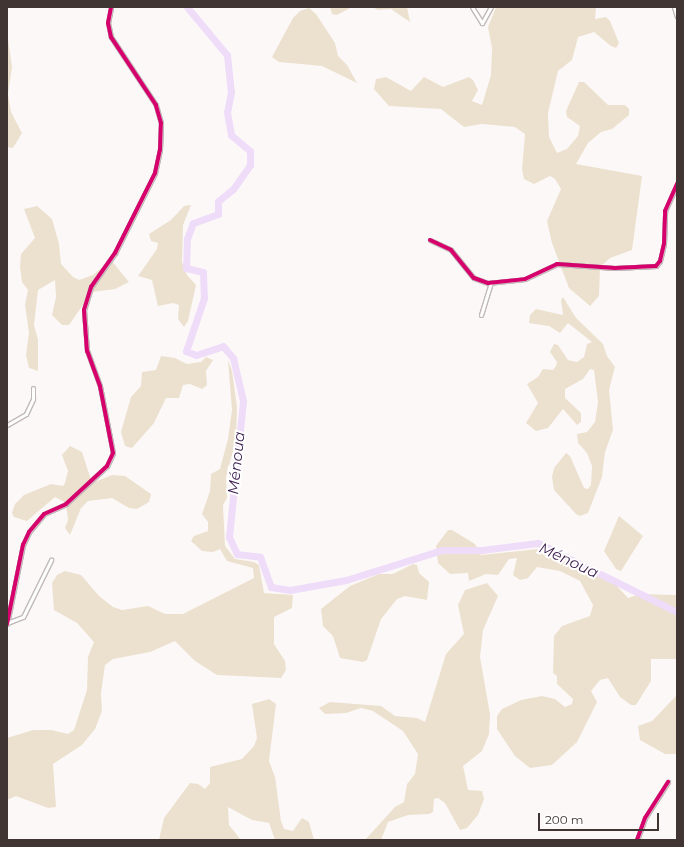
<!DOCTYPE html>
<html>
<head>
<meta charset="utf-8">
<style>
	body { margin:0 }
	#map { position:relative; width:684px; height:847px; overflow:hidden; background:#fdf8f8; font-family:Montserrat,sans-serif }
	div>[style] { position:absolute }
	[style*='--x'] { left:calc(var(--x)*1px); top:calc(var(--y)*1px); width:calc(var(--w)*1px); rotate:calc(var(--a)*1deg) }
	.green>* { inset:0; background:#ebe1ce }
	.river>* { height:7px; margin:-3.5px; padding:0 3.5px; transform-origin:3.5px; border-radius:3.5px; background:#eedcf9 }
	.roads { filter:drop-shadow(1px 0 #c0b9b8) drop-shadow(-1px 0 #c0b9b8) drop-shadow(0 1px #c0b9b8) drop-shadow(0 -1px #c0b9b8) }
	.street>* { height:3px; margin:-1.5px; padding:0 1.5px; transform-origin:1.5px; border-radius:1.5px; background:#fffefe }
	.cycleway>* { height:4px; margin:-2px; padding:0 2px; transform-origin:2px; border-radius:2px; background:#d6006c }
	span { translate:-50% -50%; white-space:nowrap; text-align:center; line-height:1.15; -webkit-text-stroke:4px #fff; paint-order:stroke }
	.water-label { font-size:15px; color:#3b1c4e; font-style:italic }
	.frame { position:absolute; inset:0; border:8px solid #413534; pointer-events:none }
	.scale { position:absolute; left:538px; top:813px; width:121px; height:18px; box-sizing:border-box; border:2px solid #413534; border-top:0; padding-left:5px; font-size:12px; line-height:14px; white-space:nowrap; color:#413534; -webkit-text-stroke:3px #fff; paint-order:stroke }
</style>
</head>
<body>
<div id="map">
	<div class="green">
		<i style="clip-path:polygon(330px 7px,352px 7px,337px 15px,332px 14px)"></i>
		<i style="clip-path:polygon(372px 7px,407px 7px,410px 22px,391px 9px,378px 10px)"></i>
		<i style="clip-path:polygon(496px 7px,596px 7px,595px 19px,606px 17px,610px 21px,619px 43px,616px 48px,611px 46px,594px 32px,578px 37px,572px 60px,558px 71px,548px 113px,549px 137px,557px 153px,567px 149px,578px 136px,580px 126px,567px 117px,566px 111px,579px 82px,584px 82px,608px 105px,625px 105px,629px 109px,629px 115px,612px 129px,601px 132px,588px 143px,576px 164px,642px 176px,632px 250px,610px 258px,600px 267px,599px 296px,590px 306px,569px 288px,552px 243px,547px 221px,561px 189px,555px 179px,550px 176px,534px 184px,524px 179px,522px 169px,525px 134px,515px 127px,482px 124px,464px 127px,441px 109px,389px 106px,374px 89px,376px 79px,386px 77px,411px 91px,424px 77px,443px 87px,469px 77px,473px 80px,478px 90px,472px 101px,482px 105px,491px 75px,492px 48px,488px 27px)"></i>
		<i style="clip-path:polygon(309px 8px,316px 14px,335px 43px,338px 56px,347px 65px,357px 83px,322px 66px,279px 62px,272px 57px,293px 18px,300px 11px)"></i>
		<i style="clip-path:polygon(7px 32px,12px 67px,8px 94px,11px 112px,22px 133px,13px 148px,7px 147px)"></i>
		<i style="clip-path:polygon(191px 205px,183px 225px,182px 262px,187px 275px,196px 285px,188px 321px,184px 327px,178px 319px,179px 305px,173px 303px,158px 306px,152px 280px,138px 276px,157px 249px,158px 243px,151px 241px,149px 234px,171px 220px,184px 206px)"></i>
		<i style="clip-path:polygon(37px 206px,52px 219px,59px 244px,61px 264px,73px 277px,79px 280px,93px 275px,111px 260px,129px 282px,115px 289px,92px 292px,69px 325px,62px 325px,52px 315px,56px 297px,55px 280px,38px 290px,34px 325px,38px 340px,38px 371px,29px 368px,26px 355px,29px 333px,25px 305px,28px 290px,22px 282px,20px 267px,21px 254px,35px 238px,24px 209px)"></i>
		<i style="clip-path:polygon(563px 297px,576px 318px,603px 344px,607px 356px,615px 367px,609px 390px,613px 430px,605px 452px,602px 477px,588px 513px,580px 516px,576px 514px,554px 490px,552px 477px,554px 468px,566px 453px,570px 456px,584px 488px,588px 489px,591px 485px,592px 466px,587px 453px,578px 443px,577px 434px,587px 432px,595px 422px,598px 402px,594px 370px,590px 369px,583px 379px,565px 389px,565px 398px,581px 413px,581px 422px,577px 425px,563px 409px,548px 428px,536px 431px,526px 423px,538px 403px,527px 384px,538px 377px,543px 369px,553px 370px,556px 366px,557px 362px,550px 352px,554px 344px,558px 345px,568px 360px,577px 362px,584px 357px,587px 344px,592px 342px,568px 323px,560px 333px,549px 326px,529px 323px,530px 315px,536px 309px,563px 315px,561px 300px)"></i>
		<i style="clip-path:polygon(161px 356px,175px 358px,187px 364px,201px 362px,206px 357px,213px 360px,206px 371px,207px 385px,202px 389px,190px 384px,183px 385px,179px 398px,166px 398px,154px 423px,132px 448px,125px 446px,121px 432px,131px 397px,141px 386px,142px 372px,156px 370px)"></i>
		<i style="clip-path:polygon(228px 360px,232px 371px,237px 407px,236px 440px,226px 477px,227px 498px,223px 505px,225px 546px,235px 559px,254px 562px,259px 565px,264px 593px,293px 595px,292px 608px,274px 617px,274px 644px,285px 661px,286px 670px,281px 678px,217px 675px,195px 661px,175px 641px,150px 652px,113px 659px,105px 665px,101px 693px,102px 711px,95px 729px,82px 745px,53px 764px,56px 807px,48px 808px,16px 796px,7px 800px,7px 738px,33px 730px,51px 730px,68px 734px,74px 730px,87px 690px,88px 657px,94px 642px,77px 623px,54px 610px,52px 583px,57px 575px,65px 571px,81px 575px,99px 596px,113px 607px,122px 610px,148px 606px,165px 614px,183px 614px,254px 578px,253px 568px,227px 561px,220px 549px,213px 552px,202px 551px,191px 541px,194px 536px,208px 531px,208px 522px,202px 514px,210px 491px,211px 474px,220px 469px,228px 439px,232px 410px)"></i>
		<i style="clip-path:polygon(70px 446px,82px 452px,92px 483px,112px 475px,125px 476px,151px 494px,149px 502px,137px 509px,129px 508px,112px 498px,88px 501px,81px 508px,70px 535px,65px 528px,68px 520px,66px 503px,55px 497px,27px 521px,14px 517px,12px 513px,15px 504px,24px 495px,51px 484px,63px 486px,65px 483px,68px 471px,62px 455px)"></i>
		<i style="clip-path:polygon(619px 516px,643px 536px,621px 571px,616px 569px,604px 551px)"></i>
		<i style="clip-path:polygon(448px 530px,452px 530px,475px 544px,481px 555px,538px 549px,615px 584px,628px 598px,640px 594px,677px 595px,677px 659px,651px 659px,651px 681px,636px 705px,631px 705px,620px 697px,608px 678px,600px 680px,591px 691px,597px 702px,577px 742px,552px 765px,530px 768px,515px 756px,497px 729px,497px 716px,502px 709px,521px 700px,542px 696px,555px 699px,565px 707px,572px 704px,573px 699px,557px 684px,557px 676px,553px 673px,554px 636px,562px 626px,590px 616px,593px 605px,580px 581px,560px 571px,537px 567px,528px 578px,520px 580px,513px 575px,517px 558px,509px 559px,498px 575px,486px 574px,469px 581px,468px 573px,450px 574px,438px 563px,436px 546px)"></i>
		<i style="clip-path:polygon(413px 564px,417px 565px,419px 573px,429px 582px,427px 600px,405px 596px,397px 599px,381px 619px,367px 660px,363px 662px,340px 658px,333px 636px,323px 626px,321px 609px,350px 586px,379px 574px,393px 574px)"></i>
		<i style="clip-path:polygon(487px 583px,498px 596px,483px 630px,480px 657px,490px 714px,489px 734px,482px 751px,463px 766px,468px 790px,482px 791px,484px 799px,478px 815px,467px 828px,460px 830px,445px 803px,438px 798px,434px 799px,433px 812px,429px 814px,408px 815px,388px 822px,381px 840px,365px 840px,395px 807px,404px 802px,407px 784px,415px 774px,418px 754px,403px 731px,373px 711px,361px 708px,346px 713px,325px 714px,319px 708px,330px 702px,381px 706px,395px 716px,417px 718px,425px 722px,446px 654px,464px 634px,458px 605px,465px 590px)"></i>
		<i style="clip-path:polygon(677px 695px,677px 754px,665px 754px,640px 740px,638px 726px,652px 721px)"></i>
		<i style="clip-path:polygon(269px 699px,276px 704px,269px 761px,275px 777px,281px 821px,284px 829px,293px 831px,302px 818px,309px 822px,314px 840px,275px 840px,269px 823px,252px 820px,228px 807px,229px 825px,241px 840px,159px 840px,164px 818px,190px 783px,198px 784px,205px 789px,210px 783px,210px 767px,242px 759px,254px 746px,257px 738px,252px 704px)"></i>
	</div>
	<div class="river">
		<i style="--x:187;--y:7;--w:62;--a:50.2"></i>
		<i style="--x:227;--y:55;--w:37;--a:84"></i>
		<i style="--x:231;--y:92;--w:20;--a:101"></i>
		<i style="--x:227;--y:112;--w:23;--a:80"></i>
		<i style="--x:231;--y:135;--w:25;--a:40"></i>
		<i style="--x:250;--y:151;--w:14;--a:90"></i>
		<i style="--x:250;--y:165;--w:29;--a:125"></i>
		<i style="--x:233;--y:189;--w:19;--a:141"></i>
		<i style="--x:218;--y:201;--w:13;--a:90"></i>
		<i style="--x:218;--y:214;--w:27;--a:160"></i>
		<i style="--x:193;--y:223;--w:17;--a:111"></i>
		<i style="--x:187;--y:239;--w:29;--a:92"></i>
		<i style="--x:186;--y:268;--w:17;--a:13"></i>
		<i style="--x:203;--y:272;--w:26;--a:88"></i>
		<i style="--x:204;--y:298;--w:56;--a:108.8"></i>
		<i style="--x:186;--y:351;--w:11;--a:22"></i>
		<i style="--x:196;--y:355;--w:28;--a:-18"></i>
		<i style="--x:223;--y:346;--w:16;--a:50"></i>
		<i style="--x:233;--y:358;--w:44;--a:76.9"></i>
		<i style="--x:243;--y:401;--w:137;--a:95.9"></i>
		<i style="--x:229;--y:537;--w:19;--a:65"></i>
		<i style="--x:237;--y:554;--w:23;--a:7"></i>
		<i style="--x:260;--y:557;--w:32;--a:70"></i>
		<i style="--x:271;--y:587;--w:19;--a:9"></i>
		<i style="--x:290;--y:590;--w:57;--a:-10.1"></i>
		<i style="--x:346;--y:580;--w:101;--a:-17.4"></i>
		<i style="--x:442;--y:550;--w:40;--a:0"></i>
		<i style="--x:482;--y:550;--w:56;--a:-7.1"></i>
		<i style="--x:538;--y:543;--w:155;--a:26.4"></i>
	</div>
	<div class="roads">
		<div class="street">
			<i style="--x:472;--y:7;--w:19;--a:58"></i>
			<i style="--x:482;--y:23;--w:18;--a:-61"></i>
			<i style="--x:674;--y:7;--w:10;--a:73"></i>
			<i style="--x:430;--y:240;--w:23;--a:25"></i>
			<i style="--x:451;--y:250;--w:36;--a:51"></i>
			<i style="--x:474;--y:278;--w:15;--a:20"></i>
			<i style="--x:488;--y:283;--w:37;--a:-6"></i>
			<i style="--x:525;--y:279;--w:35;--a:-25"></i>
			<i style="--x:557;--y:264;--w:58;--a:3.9"></i>
			<i style="--x:615;--y:268;--w:41;--a:-2.8"></i>
			<i style="--x:656;--y:266;--w:6;--a:-51"></i>
			<i style="--x:660;--y:261;--w:17;--a:-77"></i>
			<i style="--x:664;--y:244;--w:33;--a:-88"></i>
			<i style="--x:665;--y:211;--w:30;--a:-66"></i>
			<i style="--x:481;--y:315;--w:34;--a:-73"></i>
			<i style="--x:7;--y:425;--w:22;--a:-30"></i>
			<i style="--x:26;--y:414;--w:17;--a:-65"></i>
			<i style="--x:33;--y:399;--w:11;--a:-90"></i>
			<i style="--x:7;--y:623;--w:17;--a:-21"></i>
			<i style="--x:23;--y:617;--w:64;--a:-63.8"></i>
			<i style="--x:7;--y:624;--w:81;--a:-78.6"></i>
			<i style="--x:23;--y:545;--w:14;--a:-65"></i>
			<i style="--x:29;--y:532;--w:23;--a:-50"></i>
			<i style="--x:44;--y:514;--w:24;--a:-24"></i>
			<i style="--x:66;--y:504;--w:56;--a:-42.8"></i>
			<i style="--x:107;--y:466;--w:14;--a:-65"></i>
			<i style="--x:113;--y:453;--w:68;--a:-101"></i>
			<i style="--x:100;--y:386;--w:37;--a:-110"></i>
			<i style="--x:87;--y:351;--w:41;--a:-94.2"></i>
			<i style="--x:84;--y:310;--w:24;--a:-73"></i>
			<i style="--x:91;--y:287;--w:42;--a:-54.8"></i>
			<i style="--x:115;--y:253;--w:89;--a:-63.4"></i>
			<i style="--x:155;--y:173;--w:24;--a:-78"></i>
			<i style="--x:160;--y:150;--w:27;--a:-88"></i>
			<i style="--x:161;--y:123;--w:19;--a:-106"></i>
			<i style="--x:156;--y:105;--w:82;--a:-123.5"></i>
			<i style="--x:111;--y:37;--w:14;--a:-102"></i>
			<i style="--x:108;--y:23;--w:16;--a:-79"></i>
			<i style="--x:637;--y:840;--w:23;--a:-70"></i>
			<i style="--x:645;--y:818;--w:43;--a:-57.4"></i>
		</div>
	</div>
	<div class="cycleway">
		<i style="--x:430;--y:240;--w:23;--a:25"></i>
		<i style="--x:451;--y:250;--w:36;--a:51"></i>
		<i style="--x:474;--y:278;--w:15;--a:20"></i>
		<i style="--x:488;--y:283;--w:37;--a:-6"></i>
		<i style="--x:525;--y:279;--w:35;--a:-25"></i>
		<i style="--x:557;--y:264;--w:58;--a:3.9"></i>
		<i style="--x:615;--y:268;--w:41;--a:-2.8"></i>
		<i style="--x:656;--y:266;--w:6;--a:-51"></i>
		<i style="--x:660;--y:261;--w:17;--a:-77"></i>
		<i style="--x:664;--y:244;--w:33;--a:-88"></i>
		<i style="--x:665;--y:211;--w:30;--a:-66"></i>
		<i style="--x:7;--y:624;--w:81;--a:-78.6"></i>
		<i style="--x:23;--y:545;--w:14;--a:-65"></i>
		<i style="--x:29;--y:532;--w:23;--a:-50"></i>
		<i style="--x:44;--y:514;--w:24;--a:-24"></i>
		<i style="--x:66;--y:504;--w:56;--a:-42.8"></i>
		<i style="--x:107;--y:466;--w:14;--a:-65"></i>
		<i style="--x:113;--y:453;--w:68;--a:-101"></i>
		<i style="--x:100;--y:386;--w:37;--a:-110"></i>
		<i style="--x:87;--y:351;--w:41;--a:-94.2"></i>
		<i style="--x:84;--y:310;--w:24;--a:-73"></i>
		<i style="--x:91;--y:287;--w:42;--a:-54.8"></i>
		<i style="--x:115;--y:253;--w:89;--a:-63.4"></i>
		<i style="--x:155;--y:173;--w:24;--a:-78"></i>
		<i style="--x:160;--y:150;--w:27;--a:-88"></i>
		<i style="--x:161;--y:123;--w:19;--a:-106"></i>
		<i style="--x:156;--y:105;--w:82;--a:-123.5"></i>
		<i style="--x:111;--y:37;--w:14;--a:-102"></i>
		<i style="--x:108;--y:23;--w:16;--a:-79"></i>
		<i style="--x:637;--y:840;--w:23;--a:-70"></i>
		<i style="--x:645;--y:818;--w:43;--a:-57.4"></i>
	</div>
	<div class="water-label">
		<span style="left:236px;top:463px;rotate:-84deg">Ménoua</span>
		<span style="left:569px;top:560px;rotate:25deg">Ménoua</span>
	</div>
	<div class="frame"></div>
	<div class="scale">200 m</div>
</div>
</body>
</html>
